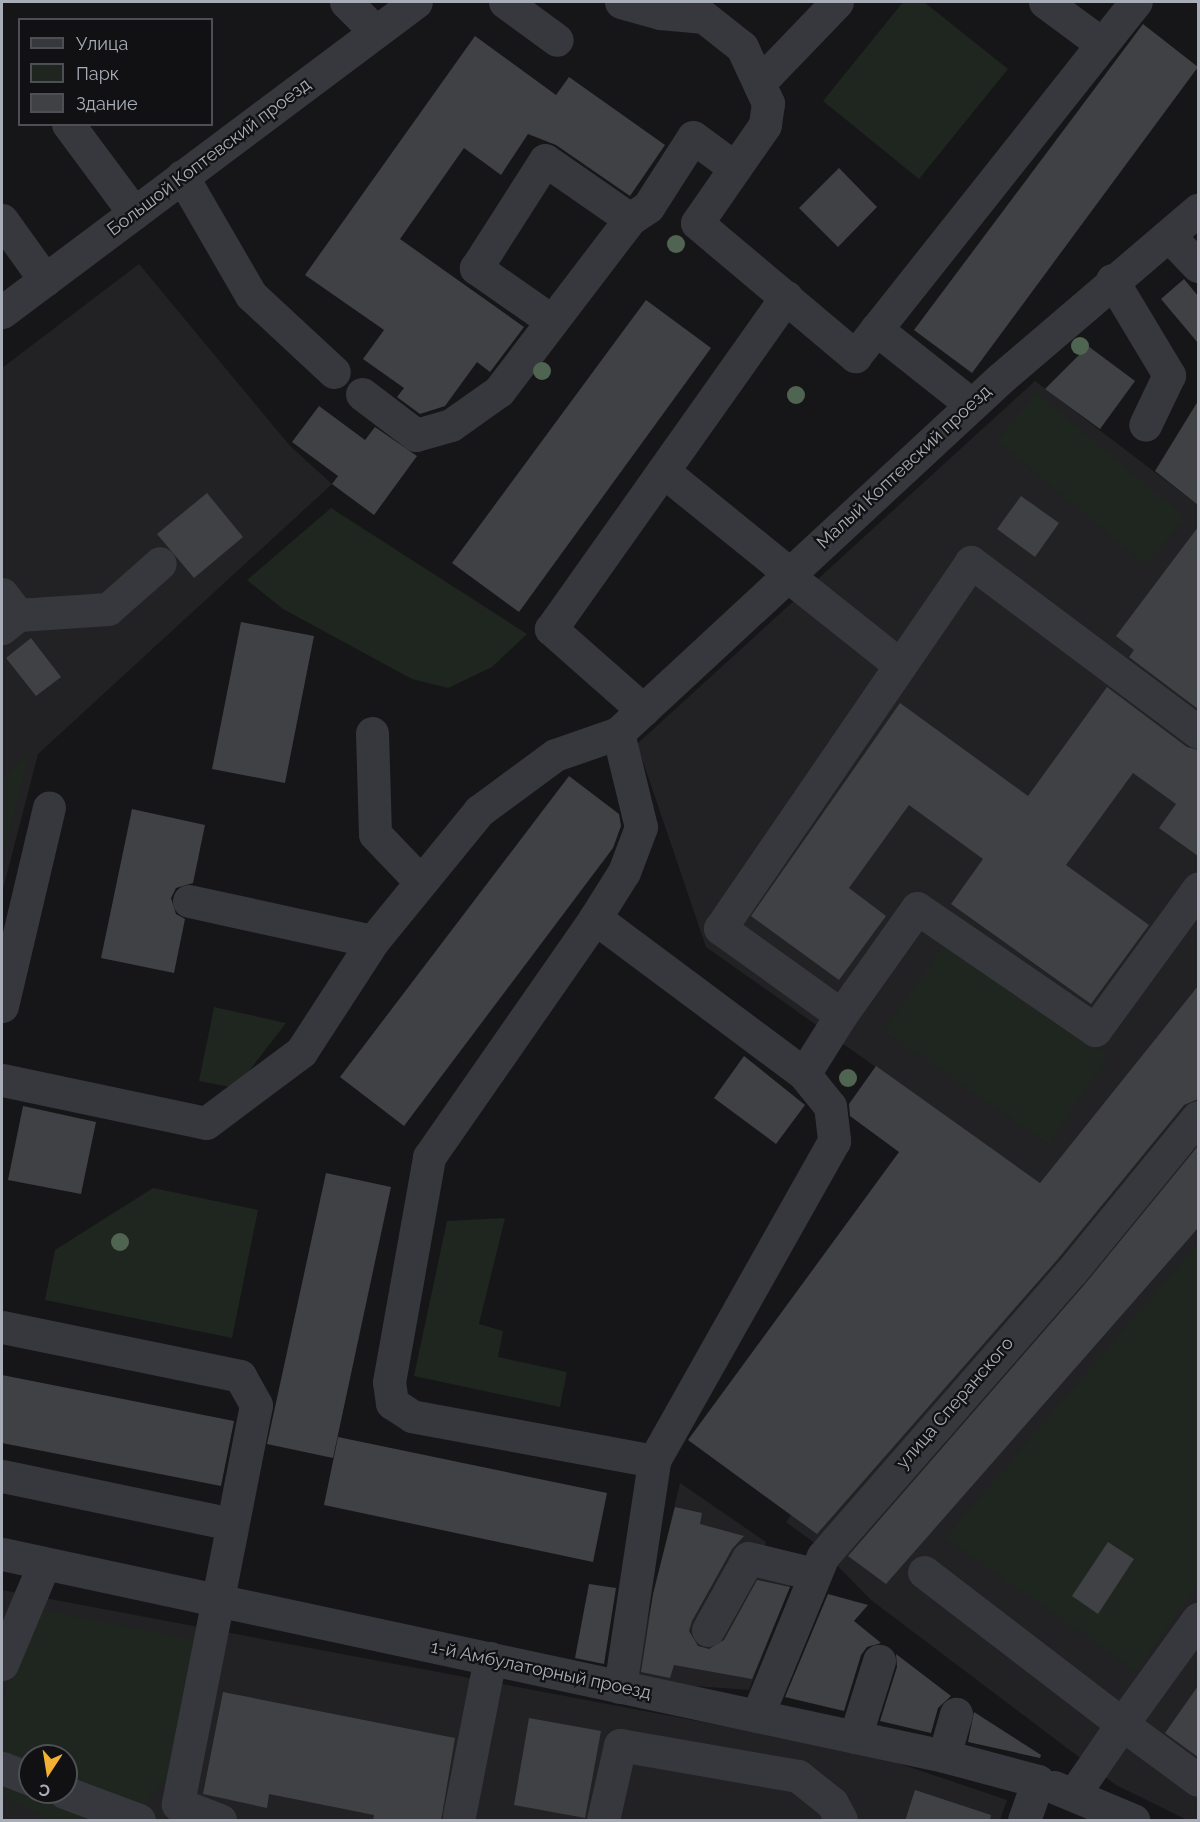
<!DOCTYPE html>
<html>
<head>
<meta charset="utf-8">
<style>
	body { margin:0 }
	#map { position:relative; width:1200px; height:1822px; overflow:hidden; background:#161618; font-family:Raleway,sans-serif }
	div>[style] { position:absolute }
	[style*='--x'] { left:calc(var(--x)*1px); top:calc(var(--y)*1px); width:calc(var(--w)*1px); rotate:calc(var(--a)*1deg) }
	.built>* { inset:0; background:#222225 }
	.green>* { inset:0; background:#1e261f }
	.building>* { inset:0; background:#404145 }
	.minor>* { height:33px; margin:-16.5px; padding:0 16.5px; transform-origin:16.5px; border-radius:16.5px; background:#37383d }
	.trees>* { width:18px; height:18px; margin:-9px; border-radius:50%; background:#506452 }
	span { translate:-50% -50%; white-space:nowrap; text-align:center; line-height:1.15; -webkit-text-stroke:4.5px #111113; paint-order:stroke }
	.street-label { font-size:18px; color:#a8adb8 }
	.frame { position:absolute; inset:0; border:3px solid #a8adb8; pointer-events:none }
	.legend { position:absolute; left:18px; top:18px; width:195px; height:108px; box-sizing:border-box; background:#111113; border:2px solid #4d4f55; margin:0; padding:8px 10px; list-style:none; font-size:18px; color:#a8adb8 }
	.legend li { display:flex; align-items:center; gap:12px; height:30px }
	.legend b { width:30px; border:2px solid #4d4f55 }
	.north { position:absolute; left:18px; top:1744px; width:60px; height:60px; box-sizing:border-box; background:#111113; border:2px solid #4d4f55; border-radius:50%; rotate:192deg; font-size:16px; font-weight:700; line-height:24px; text-align:center; color:#a8adb8 }
	.north::after { content:''; display:block; margin:auto; width:21px; height:27px; background:#f2b134; clip-path:polygon(50% 0,100% 100%,50% 72%,0 100%) }
</style>
</head>
<body>
<div id="map">
	<div class="built">
		<i style="clip-path:polygon(139px 264px,290px 446px,332px 484px,38px 754px,2px 893px,2px 368px)"></i>
		<i style="clip-path:polygon(1035px 381px,1198px 505px,1198px 527px,1117px 636px,1198px 699px,1198px 1820px,1187px 1820px,1116px 1785px,871px 1600px,816px 1544px,786px 1522px,1040px 1183px,706px 947px,637px 744px)"></i>
		<i style="clip-path:polygon(680px 1483px,766px 1542px,757px 1574px,791px 1583px,749px 1690px,668px 1684px,634px 1676px)"></i>
		<i style="clip-path:polygon(evenodd,2px 1590px,868px 1753px,1007px 1800px,1000px 1820px,2px 1820px,2px 1590px,30px 1756px,66px 1756px,66px 1792px,30px 1792px,30px 1756px)"></i>
	</div>
	<div class="green">
		<i style="clip-path:polygon(903px 2px,924px 2px,1008px 69px,919px 179px,823px 101px)"></i>
		<i style="clip-path:polygon(1036px 393px,1185px 517px,1146px 565px,997px 441px)"></i>
		<i style="clip-path:polygon(331px 508px,527px 634px,492px 667px,448px 688px,412px 679px,283px 609px,247px 580px)"></i>
		<i style="clip-path:polygon(30px 752px,2px 859px,2px 779px)"></i>
		<i style="clip-path:polygon(945px 943px,1109px 1056px,1049px 1144px,884px 1031px)"></i>
		<i style="clip-path:polygon(214px 1007px,286px 1023px,236px 1088px,199px 1081px)"></i>
		<i style="clip-path:polygon(153px 1188px,258px 1210px,232px 1338px,45px 1300px,55px 1250px)"></i>
		<i style="clip-path:polygon(505px 1218px,479px 1324px,503px 1331px,498px 1357px,567px 1372px,560px 1407px,414px 1376px,447px 1221px)"></i>
		<i style="clip-path:polygon(1198px 1243px,1198px 1585px,1136px 1671px,945px 1538px)"></i>
		<i style="clip-path:polygon(evenodd,37px 1609px,198px 1641px,169px 1775px,130px 1820px,50px 1820px,2px 1796px,2px 1701px,37px 1609px,30px 1756px,66px 1756px,66px 1792px,30px 1792px,30px 1756px)"></i>
	</div>
	<div class="building">
		<i style="clip-path:polygon(1143px 24px,1198px 67px,972px 373px,914px 330px)"></i>
		<i style="clip-path:polygon(475px 36px,556px 95px,569px 77px,665px 145px,630px 196px,556px 145px,528px 134px,501px 175px,464px 148px,400px 239px,524px 327px,490px 372px,477px 362px,445px 406px,420px 414px,397px 397px,404px 388px,363px 359px,384px 330px,305px 275px)"></i>
		<i style="clip-path:polygon(839px 168px,877px 207px,838px 247px,799px 208px)"></i>
		<i style="clip-path:polygon(1184px 279px,1198px 296px,1198px 343px,1161px 299px)"></i>
		<i style="clip-path:polygon(646px 300px,711px 348px,519px 612px,452px 563px)"></i>
		<i style="clip-path:polygon(1088px 346px,1135px 381px,1100px 429px,1045px 389px)"></i>
		<i style="clip-path:polygon(1198px 401px,1198px 505px,1155px 471px)"></i>
		<i style="clip-path:polygon(319px 406px,365px 440px,375px 427px,417px 456px,374px 515px,332px 484px,338px 476px,292px 442px)"></i>
		<i style="clip-path:polygon(207px 493px,243px 537px,194px 578px,157px 534px)"></i>
		<i style="clip-path:polygon(1021px 496px,1059px 523px,1035px 557px,997px 529px)"></i>
		<i style="clip-path:polygon(1198px 527px,1198px 709px,1129px 657px,1134px 650px,1116px 636px)"></i>
		<i style="clip-path:polygon(241px 622px,314px 636px,285px 783px,212px 769px)"></i>
		<i style="clip-path:polygon(31px 638px,61px 677px,36px 696px,6px 658px)"></i>
		<i style="clip-path:polygon(1107px 687px,1187px 747px,1198px 750px,1198px 856px,1159px 828px,1176px 804px,1133px 773px,1066px 865px,1149px 925px,1091px 1004px,951px 904px,983px 859px,909px 805px,849px 888px,886px 916px,839px 980px,751px 916px,900px 703px,1028px 796px)"></i>
		<i style="clip-path:polygon(569px 776px,619px 814px,621px 826px,613px 848px,404px 1126px,340px 1077px)"></i>
		<i style="clip-path:polygon(132px 809px,205px 825px,193px 883px,176px 888px,171px 898px,176px 914px,185px 919px,174px 973px,101px 958px)"></i>
		<i style="clip-path:polygon(1198px 986px,1198px 1099px,1184px 1105px,1057px 1260px,817px 1534px,688px 1440px,899px 1152px,850px 1116px,849px 1104px,876px 1066px,1040px 1183px)"></i>
		<i style="clip-path:polygon(744px 1056px,805px 1105px,776px 1144px,714px 1098px)"></i>
		<i style="clip-path:polygon(23px 1106px,96px 1122px,81px 1194px,8px 1180px)"></i>
		<i style="clip-path:polygon(1198px 1146px,1198px 1228px,886px 1584px,848px 1556px,1085px 1284px)"></i>
		<i style="clip-path:polygon(326px 1173px,391px 1187px,333px 1458px,267px 1444px)"></i>
		<i style="clip-path:polygon(2px 1375px,234px 1421px,221px 1486px,2px 1443px)"></i>
		<i style="clip-path:polygon(338px 1437px,607px 1493px,593px 1562px,324px 1505px)"></i>
		<i style="clip-path:polygon(675px 1507px,702px 1513px,700px 1524px,744px 1536px,732px 1549px,692px 1621px,689px 1631px,698px 1646px,709px 1649px,724px 1640px,757px 1580px,790px 1587px,752px 1679px,674px 1665px,670px 1678px,641px 1672px,653px 1594px)"></i>
		<i style="clip-path:polygon(1108px 1542px,1134px 1559px,1098px 1614px,1072px 1596px)"></i>
		<i style="clip-path:polygon(589px 1584px,616px 1588px,604px 1664px,575px 1658px)"></i>
		<i style="clip-path:polygon(828px 1594px,868px 1605px,854px 1621px,881px 1643px,867px 1647px,861px 1655px,844px 1711px,785px 1697px)"></i>
		<i style="clip-path:polygon(896px 1654px,951px 1696px,938px 1708px,931px 1733px,880px 1721px,897px 1667px)"></i>
		<i style="clip-path:polygon(1198px 1686px,1198px 1757px,1165px 1733px)"></i>
		<i style="clip-path:polygon(223px 1692px,455px 1738px,441px 1821px,373px 1821px,374px 1815px,269px 1794px,267px 1808px,203px 1794px)"></i>
		<i style="clip-path:polygon(974px 1712px,1041px 1755px,1040px 1758px,968px 1742px)"></i>
		<i style="clip-path:polygon(529px 1718px,601px 1731px,585px 1818px,514px 1805px)"></i>
		<i style="clip-path:polygon(915px 1790px,991px 1815px,990px 1821px,905px 1821px)"></i>
	</div>
	<div class="minor">
		<i style="--x:346;--y:2;--w:42;--a:45"></i>
		<i style="--x:505;--y:2;--w:64;--a:36.2"></i>
		<i style="--x:621;--y:2;--w:41;--a:15.8"></i>
		<i style="--x:660;--y:13;--w:44;--a:5.2"></i>
		<i style="--x:704;--y:17;--w:48;--a:38.3"></i>
		<i style="--x:742;--y:47;--w:62;--a:65.1"></i>
		<i style="--x:768;--y:103;--w:22;--a:98"></i>
		<i style="--x:765;--y:125;--w:119;--a:124.8"></i>
		<i style="--x:697;--y:223;--w:207;--a:40.1"></i>
		<i style="--x:855;--y:356;--w:452;--a:-51.6"></i>
		<i style="--x:1045;--y:2;--w:71;--a:36.4"></i>
		<i style="--x:760;--y:82;--w:111;--a:-46.1"></i>
		<i style="--x:68;--y:124;--w:111;--a:53.4"></i>
		<i style="--x:182;--y:176;--w:138;--a:59.9"></i>
		<i style="--x:251;--y:295;--w:113;--a:42.9"></i>
		<i style="--x:2;--y:220;--w:74;--a:54.4"></i>
		<i style="--x:1169;--y:236;--w:42;--a:46"></i>
		<i style="--x:1112;--y:280;--w:111;--a:59"></i>
		<i style="--x:1169;--y:375;--w:55;--a:115.6"></i>
		<i style="--x:2;--y:312;--w:517;--a:-36.83"></i>
		<i style="--x:552;--y:321;--w:93;--a:-145.1"></i>
		<i style="--x:476;--y:268;--w:128;--a:-57.4"></i>
		<i style="--x:545;--y:160;--w:103;--a:34.8"></i>
		<i style="--x:876;--y:329;--w:122;--a:38.4"></i>
		<i style="--x:362;--y:394;--w:68;--a:37.2"></i>
		<i style="--x:416;--y:435;--w:36;--a:-16"></i>
		<i style="--x:451;--y:425;--w:59;--a:-35.3"></i>
		<i style="--x:499;--y:391;--w:216;--a:-52.7"></i>
		<i style="--x:630;--y:219;--w:22;--a:-34"></i>
		<i style="--x:648;--y:207;--w:83;--a:-57.3"></i>
		<i style="--x:693;--y:137;--w:52;--a:36.4"></i>
		<i style="--x:663;--y:471;--w:164;--a:39"></i>
		<i style="--x:788;--y:576;--w:143;--a:38.5"></i>
		<i style="--x:2;--y:594;--w:26;--a:53"></i>
		<i style="--x:18;--y:615;--w:21;--a:141"></i>
		<i style="--x:18;--y:615;--w:90;--a:-3.8"></i>
		<i style="--x:108;--y:609;--w:69;--a:-41.5"></i>
		<i style="--x:643;--y:710;--w:123;--a:-138.6"></i>
		<i style="--x:551;--y:629;--w:407;--a:-54.7"></i>
		<i style="--x:1198;--y:732;--w:284;--a:-143.2"></i>
		<i style="--x:971;--y:562;--w:444;--a:124.4"></i>
		<i style="--x:720;--y:928;--w:149;--a:35.7"></i>
		<i style="--x:841;--y:1015;--w:131;--a:-54.6"></i>
		<i style="--x:917;--y:908;--w:216;--a:34.4"></i>
		<i style="--x:1095;--y:1030;--w:175;--a:-53.9"></i>
		<i style="--x:372;--y:733;--w:101;--a:88.3"></i>
		<i style="--x:375;--y:834;--w:64;--a:46.3"></i>
		<i style="--x:189;--y:901;--w:188;--a:12.3"></i>
		<i style="--x:595;--y:918;--w:261;--a:36.7"></i>
		<i style="--x:804;--y:1074;--w:41;--a:50.9"></i>
		<i style="--x:830;--y:1106;--w:35;--a:83"></i>
		<i style="--x:834;--y:1141;--w:367;--a:119.4"></i>
		<i style="--x:654;--y:1461;--w:246;--a:-169.5"></i>
		<i style="--x:412;--y:1416;--w:24;--a:-147"></i>
		<i style="--x:392;--y:1403;--w:21;--a:-98"></i>
		<i style="--x:389;--y:1382;--w:229;--a:-79.9"></i>
		<i style="--x:429;--y:1157;--w:291;--a:-55.2"></i>
		<i style="--x:595;--y:918;--w:54;--a:-57.8"></i>
		<i style="--x:624;--y:872;--w:48;--a:-69.3"></i>
		<i style="--x:641;--y:827;--w:97;--a:-103.7"></i>
		<i style="--x:2;--y:1006;--w:204;--a:-76.7"></i>
		<i style="--x:804;--y:1074;--w:70;--a:-57.9"></i>
		<i style="--x:2;--y:1080;--w:208;--a:11.9"></i>
		<i style="--x:206;--y:1123;--w:119;--a:-36.8"></i>
		<i style="--x:301;--y:1052;--w:132;--a:-57"></i>
		<i style="--x:373;--y:941;--w:168;--a:-50.8"></i>
		<i style="--x:479;--y:811;--w:94;--a:-36.4"></i>
		<i style="--x:555;--y:755;--w:67;--a:-19.2"></i>
		<i style="--x:618;--y:733;--w:522;--a:-42.83"></i>
		<i style="--x:1001;--y:378;--w:259;--a:-40.5"></i>
		<i style="--x:2;--y:1327;--w:243;--a:11.6"></i>
		<i style="--x:240;--y:1376;--w:33;--a:61"></i>
		<i style="--x:256;--y:1405;--w:407;--a:101.1"></i>
		<i style="--x:178;--y:1804;--w:45;--a:20.9"></i>
		<i style="--x:2;--y:1476;--w:234;--a:11.8"></i>
		<i style="--x:2;--y:1554;--w:963;--a:12.1"></i>
		<i style="--x:944;--y:1756;--w:97;--a:14.9"></i>
		<i style="--x:1038;--y:1781;--w:41;--a:109.7"></i>
		<i style="--x:924;--y:1572;--w:250;--a:37.5"></i>
		<i style="--x:1122;--y:1724;--w:130;--a:-54.1"></i>
		<i style="--x:708;--y:1630;--w:82;--a:-60.9"></i>
		<i style="--x:748;--y:1558;--w:68;--a:13.6"></i>
		<i style="--x:2;--y:1664;--w:108;--a:-67.2"></i>
		<i style="--x:620;--y:1687;--w:229;--a:-81.4"></i>
		<i style="--x:757;--y:1716;--w:173;--a:-67.6"></i>
		<i style="--x:823;--y:1556;--w:377;--a:-48.9"></i>
		<i style="--x:1071;--y:1272;--w:200;--a:-50.7"></i>
		<i style="--x:855;--y:1737;--w:80;--a:-72.5"></i>
		<i style="--x:944;--y:1756;--w:44;--a:-74.1"></i>
		<i style="--x:2;--y:1768;--w:30;--a:21"></i>
		<i style="--x:1054;--y:1787;--w:86;--a:22.7"></i>
		<i style="--x:64;--y:1792;--w:80;--a:20.5"></i>
		<i style="--x:1074;--y:1794;--w:85;--a:-55.6"></i>
		<i style="--x:1122;--y:1724;--w:94;--a:36.4"></i>
		<i style="--x:459;--y:1816;--w:161;--a:-78.9"></i>
		<i style="--x:603;--y:1820;--w:77;--a:-77.2"></i>
		<i style="--x:620;--y:1745;--w:181;--a:9.9"></i>
		<i style="--x:798;--y:1776;--w:43;--a:38.5"></i>
		<i style="--x:832;--y:1803;--w:19;--a:62"></i>
	</div>
	<div class="trees">
		<i style="left:676px;top:244px"></i>
		<i style="left:1080px;top:346px"></i>
		<i style="left:542px;top:371px"></i>
		<i style="left:796px;top:395px"></i>
		<i style="left:848px;top:1078px"></i>
		<i style="left:120px;top:1242px"></i>
	</div>
	<div class="street-label">
		<span style="left:209px;top:157px;rotate:-37deg">Большой Коптевский проезд</span>
		<span style="left:904px;top:467px;rotate:-43deg">Малый Коптевский проезд</span>
		<span style="left:955px;top:1403px;rotate:-49deg">улица Сперанского</span>
		<span style="left:541px;top:1670px;rotate:12deg">1-й Амбулаторный проезд</span>
	</div>
	<div class="frame"></div>
	<ul class="legend">
	<li><b style="height:8px;background:#37383d"></b>Улица</li>
	<li><b style="height:16px;background:#1e261f"></b>Парк</li>
	<li><b style="height:16px;background:#404145"></b>Здание</li>
	</ul>
	<div class="north">С</div>
</div>
</body>
</html>
